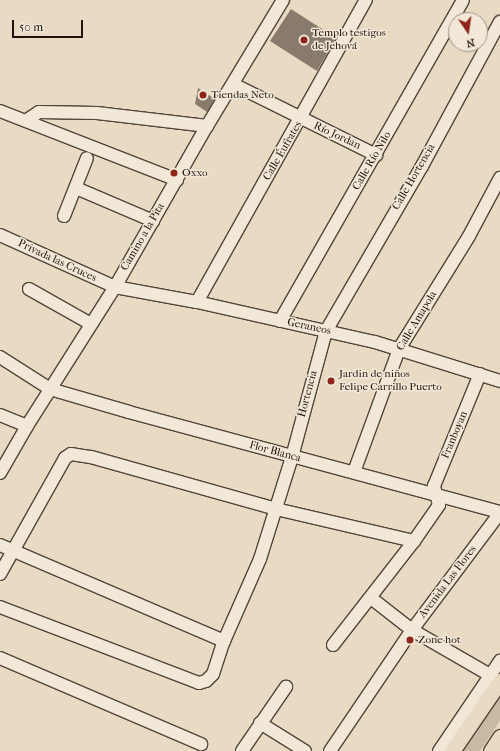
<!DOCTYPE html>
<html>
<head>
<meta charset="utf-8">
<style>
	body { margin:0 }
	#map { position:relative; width:500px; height:751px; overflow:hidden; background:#e9dbc3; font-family:"IM FELL French Canon",serif }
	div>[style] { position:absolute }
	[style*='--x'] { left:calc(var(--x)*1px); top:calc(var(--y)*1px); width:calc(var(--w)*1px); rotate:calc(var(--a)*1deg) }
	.green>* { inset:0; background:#c7b9a4 }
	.building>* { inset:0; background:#887b6b }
	.roads { filter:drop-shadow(1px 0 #524539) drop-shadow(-1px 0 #524539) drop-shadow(0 1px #524539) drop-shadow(0 -1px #524539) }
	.minor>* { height:12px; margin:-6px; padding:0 6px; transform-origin:6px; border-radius:6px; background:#f1e8d8 }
	.major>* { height:15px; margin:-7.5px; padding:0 7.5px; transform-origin:7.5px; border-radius:7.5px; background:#e9dbc3 }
	.dots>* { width:11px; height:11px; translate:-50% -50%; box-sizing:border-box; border:2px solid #f1e8d8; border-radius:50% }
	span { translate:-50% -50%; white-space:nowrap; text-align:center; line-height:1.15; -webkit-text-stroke:3px #f1e8d8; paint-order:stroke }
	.poi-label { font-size:11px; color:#1f130b }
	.left { translate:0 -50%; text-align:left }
	.street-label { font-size:11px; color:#1f130b }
	.north { position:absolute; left:448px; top:12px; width:40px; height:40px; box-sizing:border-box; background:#f1e8d8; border:1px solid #9d9386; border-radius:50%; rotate:167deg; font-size:11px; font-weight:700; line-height:16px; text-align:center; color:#1f130b }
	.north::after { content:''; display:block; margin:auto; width:14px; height:18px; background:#8f2418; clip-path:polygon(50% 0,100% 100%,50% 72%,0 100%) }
	.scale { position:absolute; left:12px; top:20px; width:71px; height:18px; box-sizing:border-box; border:2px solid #1f130b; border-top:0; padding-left:5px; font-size:12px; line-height:14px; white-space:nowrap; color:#1f130b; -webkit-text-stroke:3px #f1e8d8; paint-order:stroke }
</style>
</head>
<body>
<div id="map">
	<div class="green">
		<i style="clip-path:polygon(500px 689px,500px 721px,480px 751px,458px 751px)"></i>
	</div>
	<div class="building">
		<i style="clip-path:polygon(291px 9px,336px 38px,317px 71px,270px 41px)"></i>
		<i style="clip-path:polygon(198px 88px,215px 99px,207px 112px,195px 104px)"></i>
	</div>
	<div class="roads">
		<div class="minor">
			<i style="--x:233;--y:84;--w:160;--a:26.4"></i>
			<i style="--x:0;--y:111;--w:190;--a:21.3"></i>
			<i style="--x:27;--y:120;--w:14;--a:-34"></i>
			<i style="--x:39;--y:112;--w:58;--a:1"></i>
			<i style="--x:97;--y:113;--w:111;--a:6.7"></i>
			<i style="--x:76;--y:188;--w:84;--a:23.2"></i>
			<i style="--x:64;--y:216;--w:62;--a:-68.4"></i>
			<i style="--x:0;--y:235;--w:126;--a:24.3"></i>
			<i style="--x:115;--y:287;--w:83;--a:10.4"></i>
			<i style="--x:197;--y:302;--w:182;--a:12.7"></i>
			<i style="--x:375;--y:342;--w:131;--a:17.3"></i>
			<i style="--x:29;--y:289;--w:71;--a:29.4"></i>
			<i style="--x:197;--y:302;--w:346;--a:-60.8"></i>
			<i style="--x:280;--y:321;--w:369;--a:-60.3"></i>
			<i style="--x:0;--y:357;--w:59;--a:32.6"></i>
			<i style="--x:50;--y:389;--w:82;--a:16.2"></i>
			<i style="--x:129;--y:412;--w:384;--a:15.1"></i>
			<i style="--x:0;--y:415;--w:29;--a:22"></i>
			<i style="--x:354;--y:472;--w:131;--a:-69.9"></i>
			<i style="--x:399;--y:349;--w:133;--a:-58.2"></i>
			<i style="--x:469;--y:236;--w:66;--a:-61.9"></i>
			<i style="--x:0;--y:473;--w:54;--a:-60.1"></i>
			<i style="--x:27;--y:426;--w:165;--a:-57.7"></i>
			<i style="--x:115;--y:287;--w:185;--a:-60.3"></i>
			<i style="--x:207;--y:126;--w:147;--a:-58.9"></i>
			<i style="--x:0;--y:545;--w:244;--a:23.2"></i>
			<i style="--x:0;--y:574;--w:133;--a:-60.7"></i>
			<i style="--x:65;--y:458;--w:7;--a:-34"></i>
			<i style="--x:71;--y:454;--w:20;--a:9"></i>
			<i style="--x:91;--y:457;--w:192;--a:15.7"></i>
			<i style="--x:276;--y:509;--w:142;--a:13.1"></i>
			<i style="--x:371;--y:598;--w:52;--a:38"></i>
			<i style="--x:412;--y:630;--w:90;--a:30"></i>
			<i style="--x:0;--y:607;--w:213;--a:20.9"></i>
			<i style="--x:199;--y:683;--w:7;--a:-16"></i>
			<i style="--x:206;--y:681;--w:10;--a:-45"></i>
			<i style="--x:213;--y:674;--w:35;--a:-72"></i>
			<i style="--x:224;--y:641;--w:90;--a:-66.3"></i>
			<i style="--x:260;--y:559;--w:107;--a:-72.6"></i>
			<i style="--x:292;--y:457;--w:131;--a:-74.9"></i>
			<i style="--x:326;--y:331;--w:191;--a:-59.8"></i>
			<i style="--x:422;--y:166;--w:164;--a:-61.6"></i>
			<i style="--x:333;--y:645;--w:132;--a:-52.1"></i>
			<i style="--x:414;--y:541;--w:44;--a:-55.2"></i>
			<i style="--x:439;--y:505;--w:20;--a:-105"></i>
			<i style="--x:434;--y:486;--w:121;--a:-67.7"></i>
			<i style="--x:0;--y:658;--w:219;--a:23.2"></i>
			<i style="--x:260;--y:723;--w:53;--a:31.9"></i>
			<i style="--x:242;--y:751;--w:78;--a:-55.5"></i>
			<i style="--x:330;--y:751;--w:146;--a:-55.9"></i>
			<i style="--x:412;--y:630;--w:146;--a:-53.1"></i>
			<i style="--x:439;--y:751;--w:109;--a:-55.9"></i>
		</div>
		<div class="major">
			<i style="--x:452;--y:751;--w:85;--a:-55.6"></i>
			<i style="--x:491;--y:751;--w:17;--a:-57"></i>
		</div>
	</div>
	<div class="dots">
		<i style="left:304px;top:40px;background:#8f2418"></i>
		<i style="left:203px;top:95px;background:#8f2418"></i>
		<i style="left:174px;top:173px;background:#8f2418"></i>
		<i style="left:331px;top:381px;background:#8f2418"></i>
		<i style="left:410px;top:640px;background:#8f2418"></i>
	</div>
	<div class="poi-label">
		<span class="left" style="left:312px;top:40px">Templo testigos<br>de Jehová</span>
		<span class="left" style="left:211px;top:95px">Tiendas Neto</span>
		<span class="left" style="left:182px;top:173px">Oxxo</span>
		<span class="left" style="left:339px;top:381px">Jardin de niños<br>Felipe Carrillo Puerto</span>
		<span class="left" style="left:418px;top:640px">Zone hot</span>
	</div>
	<div class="street-label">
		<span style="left:337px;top:136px;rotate:25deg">Río Jordan</span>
		<span style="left:283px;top:151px;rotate:-60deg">Calle Éufrates</span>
		<span style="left:372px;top:161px;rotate:-60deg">Calle Río Nilo</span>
		<span style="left:414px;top:177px;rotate:-60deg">Calle Hortencia</span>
		<span style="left:143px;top:237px;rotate:-60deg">Camino a la Pita</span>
		<span style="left:57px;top:261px;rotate:25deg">Privada las Cruces</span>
		<span style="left:417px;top:321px;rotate:-59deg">Calle Amapola</span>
		<span style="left:309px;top:327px;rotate:12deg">Geraneos</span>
		<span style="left:308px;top:394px;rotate:-75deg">Hortencia</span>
		<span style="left:455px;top:435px;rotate:-67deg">Franboyan</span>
		<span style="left:275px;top:452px;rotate:15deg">Flor Blanca</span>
		<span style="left:448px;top:582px;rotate:-53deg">Avenida Las Flores</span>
	</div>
	<div class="north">N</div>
	<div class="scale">50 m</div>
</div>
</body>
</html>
